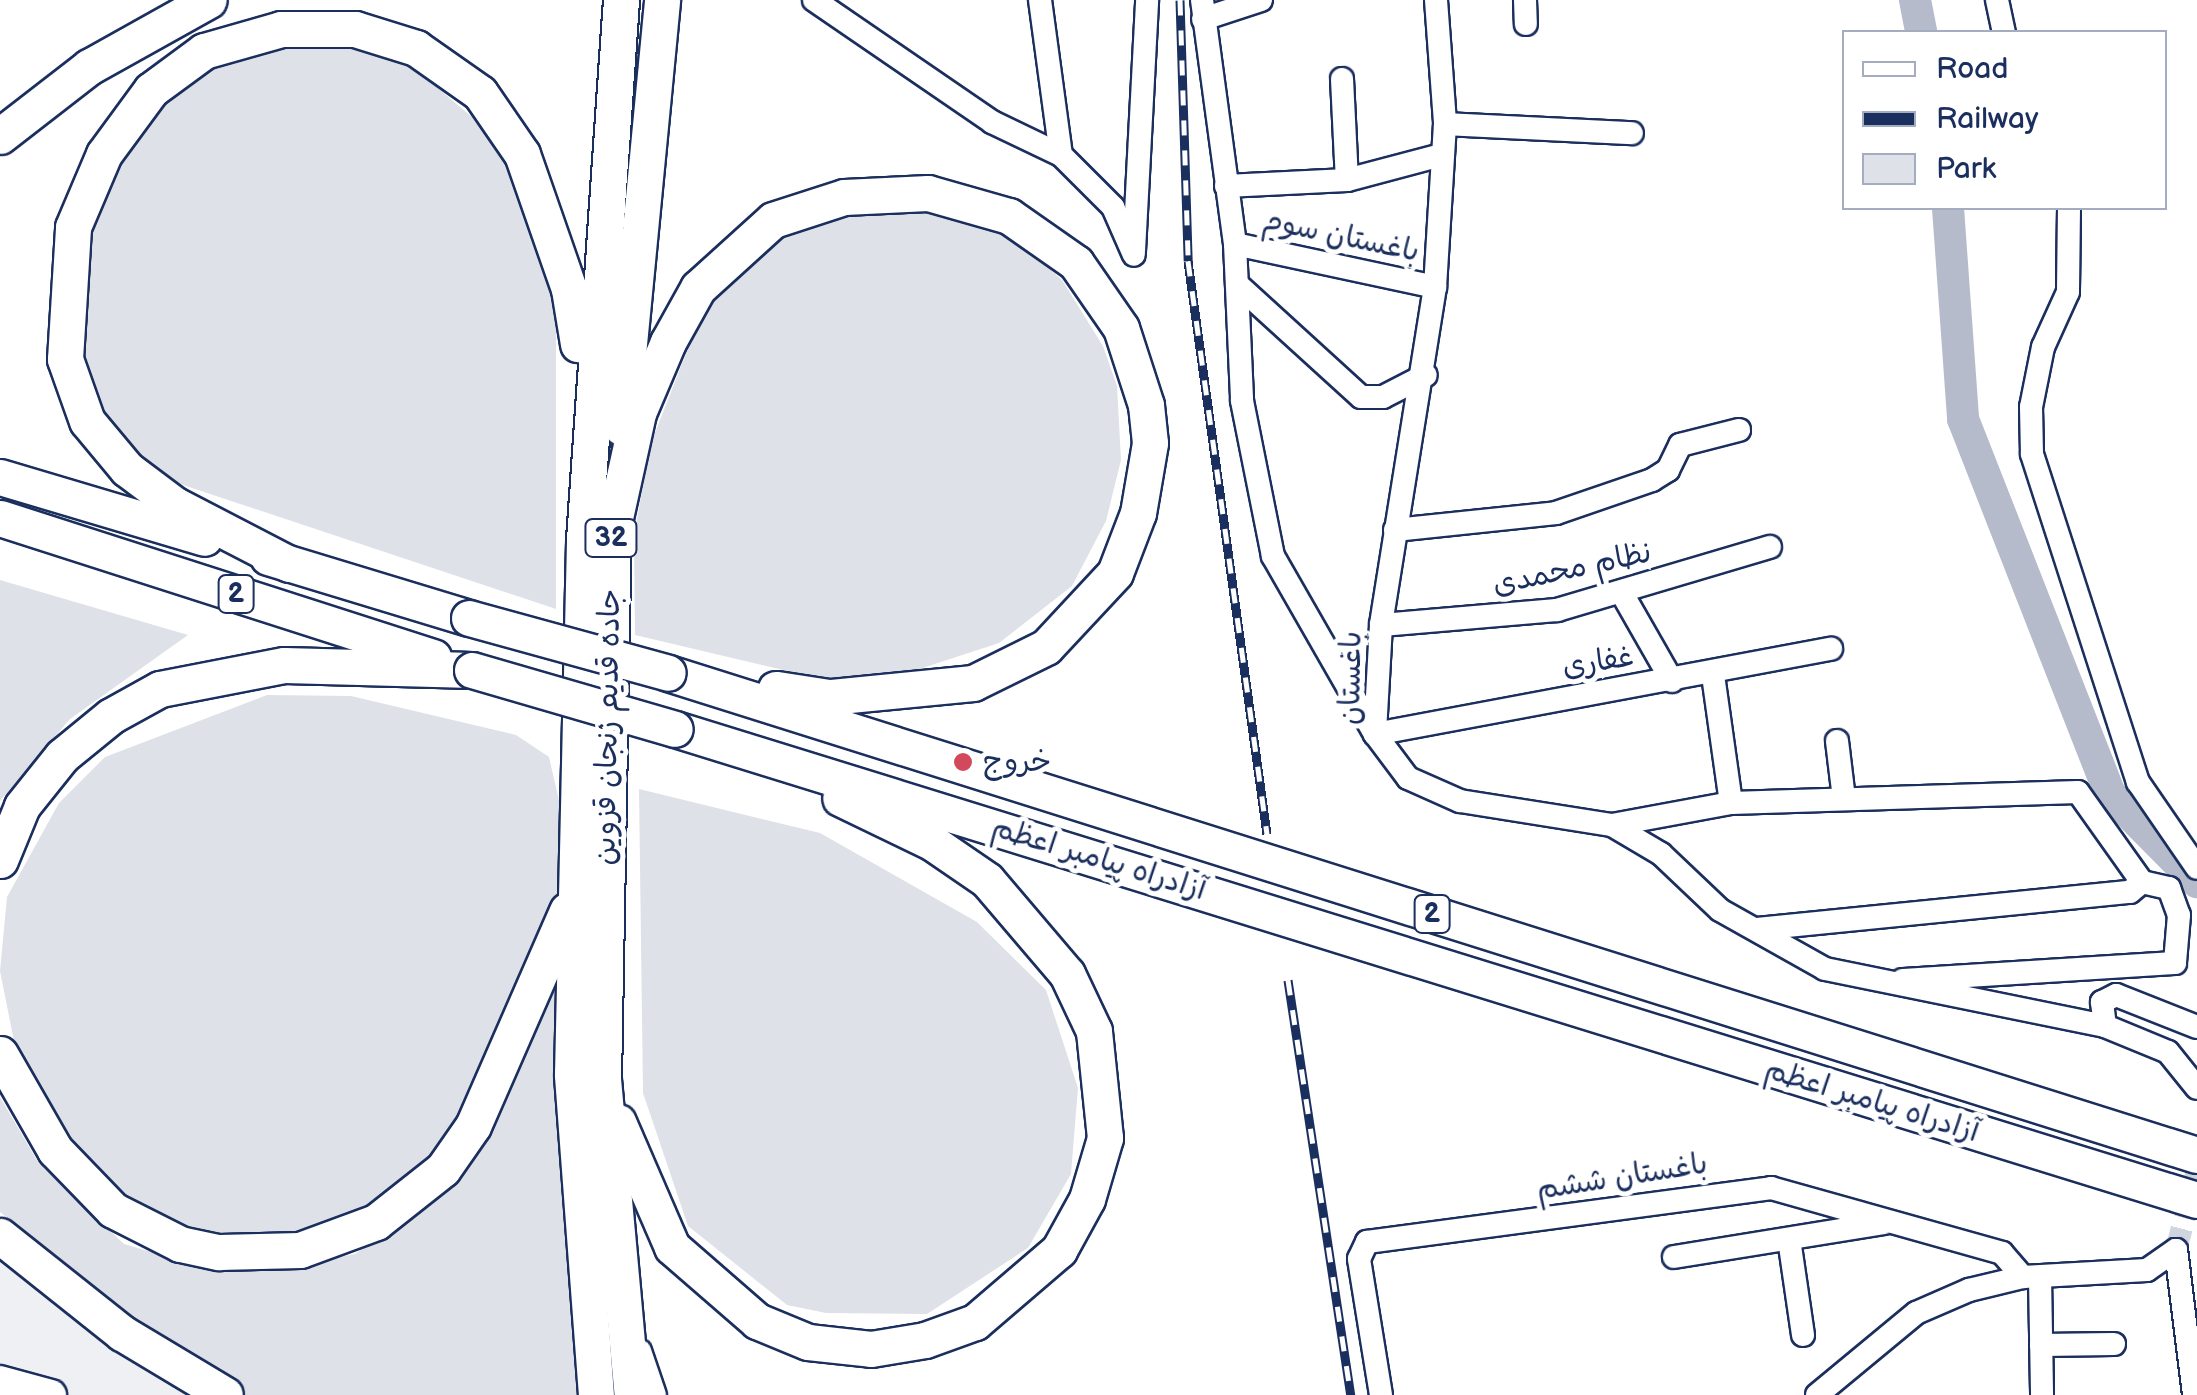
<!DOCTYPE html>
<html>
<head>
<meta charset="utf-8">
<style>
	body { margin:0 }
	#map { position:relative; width:2197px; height:1395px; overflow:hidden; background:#fff; font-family:"Balsamiq Sans","Playpen Sans Arabic",sans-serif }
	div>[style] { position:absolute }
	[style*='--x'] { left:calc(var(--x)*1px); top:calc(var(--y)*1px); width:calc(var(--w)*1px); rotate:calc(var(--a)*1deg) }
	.built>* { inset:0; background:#eff0f4 }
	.green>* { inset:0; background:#dee1e7 }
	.river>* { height:32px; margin:-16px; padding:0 16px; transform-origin:16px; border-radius:16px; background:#b5bbca }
	.minor-tunnel>* { height:22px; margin-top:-11px; transform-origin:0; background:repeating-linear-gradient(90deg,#d1d5df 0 22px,transparent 0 33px) }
	.roads { filter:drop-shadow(2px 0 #1b2f5e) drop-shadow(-2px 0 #1b2f5e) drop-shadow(0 2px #1b2f5e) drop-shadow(0 -2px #1b2f5e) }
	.minor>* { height:22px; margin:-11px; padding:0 11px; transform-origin:11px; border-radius:11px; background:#fff }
	.major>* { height:30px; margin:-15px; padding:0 15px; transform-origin:15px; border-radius:15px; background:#fff }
	.highway>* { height:35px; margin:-17.5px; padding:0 17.5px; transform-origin:17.5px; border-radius:17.5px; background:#fff }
	.rail>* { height:9px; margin-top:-4.5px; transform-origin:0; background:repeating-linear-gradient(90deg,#fff 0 15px,#1b2f5e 0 30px); box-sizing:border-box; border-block:2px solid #1b2f5e }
	.bridges { filter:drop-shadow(2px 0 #1b2f5e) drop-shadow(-2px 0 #1b2f5e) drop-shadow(0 2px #1b2f5e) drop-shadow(0 -2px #1b2f5e) }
	.highway-bridge>* { height:35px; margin:-17.5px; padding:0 17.5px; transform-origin:17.5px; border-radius:17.5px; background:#fff }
	.dots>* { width:28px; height:28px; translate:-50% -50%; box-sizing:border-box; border:5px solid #fff; border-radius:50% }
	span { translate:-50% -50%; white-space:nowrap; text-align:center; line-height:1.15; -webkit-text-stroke:10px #fff; paint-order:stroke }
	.shield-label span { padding:2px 8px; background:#fff; border:2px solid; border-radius:8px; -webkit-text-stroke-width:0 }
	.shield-label { font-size:28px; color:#1b2f5e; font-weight:700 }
	.street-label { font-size:30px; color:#1b2f5e }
	.poi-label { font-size:30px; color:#1b2f5e }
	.left { translate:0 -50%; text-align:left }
	.legend { position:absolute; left:1842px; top:30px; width:325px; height:180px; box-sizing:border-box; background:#fff; border:2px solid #a4acbf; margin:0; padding:12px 18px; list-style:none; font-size:30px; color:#1b2f5e }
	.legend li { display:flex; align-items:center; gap:20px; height:50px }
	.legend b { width:50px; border:2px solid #a4acbf }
</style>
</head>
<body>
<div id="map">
	<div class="built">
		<i style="clip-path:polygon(0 1251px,64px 1312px,185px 1395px,0 1395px)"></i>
	</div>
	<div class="green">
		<i style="clip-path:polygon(296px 42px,381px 53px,420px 73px,486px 129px,514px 170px,548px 262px,556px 315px,556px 609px,183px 485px,150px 469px,83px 389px,77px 264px,128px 138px,148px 108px,209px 66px)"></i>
		<i style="clip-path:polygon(916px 210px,1002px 234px,1029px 251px,1062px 280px,1103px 346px,1117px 386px,1121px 460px,1106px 521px,1072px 586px,999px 643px,889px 679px,813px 677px,635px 635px,634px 535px,651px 443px,702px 313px,739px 266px,793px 232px,858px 212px)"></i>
		<i style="clip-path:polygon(0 580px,188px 635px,70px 719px,0 801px)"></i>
		<i style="clip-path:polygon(267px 695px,351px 696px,516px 735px,549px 757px,566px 831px,562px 889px,466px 1116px,399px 1194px,332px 1231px,254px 1246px,134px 1211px,63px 1145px,19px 1066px,0 971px,7px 897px,59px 803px,105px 757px)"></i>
		<i style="clip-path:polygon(639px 789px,820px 833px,977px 922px,1046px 990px,1078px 1088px,1071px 1174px,1028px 1248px,927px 1314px,826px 1313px,787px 1305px,688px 1226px,643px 1093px)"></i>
		<i style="clip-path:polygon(559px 972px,579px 1395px,227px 1395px,0 1212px,0 1097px,38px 1162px,124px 1244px,206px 1268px,277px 1269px,355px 1254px,415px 1212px)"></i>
	</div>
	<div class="river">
		<i style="--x:1915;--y:0;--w:33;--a:79"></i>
		<i style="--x:1948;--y:208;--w:212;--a:85.9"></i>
		<i style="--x:1963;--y:419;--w:403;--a:68.6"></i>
		<i style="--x:2110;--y:794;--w:124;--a:45.3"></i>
	</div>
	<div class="minor-tunnel">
		<i style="--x:2176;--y:1250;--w:82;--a:-75.1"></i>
	</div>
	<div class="roads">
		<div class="minor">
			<i style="--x:814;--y:0;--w:216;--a:34.4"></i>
			<i style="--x:992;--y:122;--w:76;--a:25.6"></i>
			<i style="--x:1061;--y:155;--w:74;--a:45"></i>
			<i style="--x:1113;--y:207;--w:52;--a:66.4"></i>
			<i style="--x:1040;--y:0;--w:156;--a:82.3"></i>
			<i style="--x:1202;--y:0;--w:246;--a:82.3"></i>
			<i style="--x:1235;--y:244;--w:157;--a:87.4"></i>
			<i style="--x:1242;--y:401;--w:158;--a:78.7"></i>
			<i style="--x:1273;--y:556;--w:205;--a:60.2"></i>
			<i style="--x:1375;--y:734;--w:464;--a:-10.6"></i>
			<i style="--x:1436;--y:0;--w:124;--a:85.8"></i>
			<i style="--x:1445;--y:124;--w:163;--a:93.5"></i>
			<i style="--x:1435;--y:287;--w:342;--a:99.1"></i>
			<i style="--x:1381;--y:625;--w:109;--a:93.2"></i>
			<i style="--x:1375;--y:734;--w:55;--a:53.1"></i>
			<i style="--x:1408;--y:778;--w:57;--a:23.9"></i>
			<i style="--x:1460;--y:801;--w:154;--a:9"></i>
			<i style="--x:1612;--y:825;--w:57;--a:30.6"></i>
			<i style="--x:1661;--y:854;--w:81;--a:43.5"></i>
			<i style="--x:1720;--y:910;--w:120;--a:29.3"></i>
			<i style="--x:1825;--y:969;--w:286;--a:11.5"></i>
			<i style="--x:1525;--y:0;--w:24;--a:88"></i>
			<i style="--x:1997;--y:0;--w:33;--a:78"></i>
			<i style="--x:1203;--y:19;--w:61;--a:-18.1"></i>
			<i style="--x:1342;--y:79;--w:101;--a:87.2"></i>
			<i style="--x:1445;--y:124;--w:187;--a:2.8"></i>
			<i style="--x:1226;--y:186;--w:121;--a:-2.8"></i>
			<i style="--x:1347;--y:180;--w:97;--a:-14.9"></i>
			<i style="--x:2069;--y:208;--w:84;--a:90.7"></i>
			<i style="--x:2068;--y:292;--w:60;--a:114.4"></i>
			<i style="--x:2043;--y:347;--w:61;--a:101.3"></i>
			<i style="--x:2031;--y:407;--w:47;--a:88.8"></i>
			<i style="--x:2032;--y:454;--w:345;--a:72.1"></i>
			<i style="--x:2138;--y:782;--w:104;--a:55.5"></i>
			<i style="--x:1235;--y:244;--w:205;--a:12.1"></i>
			<i style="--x:1134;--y:251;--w:251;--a:-87"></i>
			<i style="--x:1239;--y:286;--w:165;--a:42.3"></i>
			<i style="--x:1361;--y:397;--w:22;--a:0"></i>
			<i style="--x:1383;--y:397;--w:48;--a:-27.1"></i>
			<i style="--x:1395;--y:530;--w:162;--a:-6"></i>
			<i style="--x:1556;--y:513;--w:102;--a:-19"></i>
			<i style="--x:1652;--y:480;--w:19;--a:-32"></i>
			<i style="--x:1668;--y:470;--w:28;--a:-64"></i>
			<i style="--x:1680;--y:445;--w:61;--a:-14.3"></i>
			<i style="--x:1623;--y:595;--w:99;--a:60.3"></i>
			<i style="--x:1381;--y:625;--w:177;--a:-4.9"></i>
			<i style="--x:1557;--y:610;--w:222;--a:-16.5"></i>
			<i style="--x:1713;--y:675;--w:129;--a:82"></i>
			<i style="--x:1837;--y:741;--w:58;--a:83.1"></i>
			<i style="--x:1612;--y:825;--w:121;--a:-10.5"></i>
			<i style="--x:1731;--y:803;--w:347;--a:-1.8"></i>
			<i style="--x:2078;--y:792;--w:110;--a:54.6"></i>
			<i style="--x:2142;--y:882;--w:28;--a:13"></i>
			<i style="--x:2169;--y:888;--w:29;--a:70"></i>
			<i style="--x:2179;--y:915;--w:48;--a:94.8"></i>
			<i style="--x:2175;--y:963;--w:273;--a:176.4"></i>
			<i style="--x:1757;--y:929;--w:375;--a:-5.7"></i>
			<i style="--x:2130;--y:892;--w:16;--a:-40"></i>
			<i style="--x:2197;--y:1027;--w:87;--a:-158.4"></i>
			<i style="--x:2116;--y:995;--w:16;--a:153"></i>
			<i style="--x:2102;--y:1002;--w:24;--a:83"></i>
			<i style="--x:2105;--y:1026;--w:68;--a:22.4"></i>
			<i style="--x:2168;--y:1052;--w:46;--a:51.1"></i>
			<i style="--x:1789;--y:1239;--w:97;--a:81.7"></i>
			<i style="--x:1674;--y:1257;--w:212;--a:-9.2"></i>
			<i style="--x:2040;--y:1277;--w:118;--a:89"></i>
			<i style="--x:2041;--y:1345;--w:73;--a:-0.8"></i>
			<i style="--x:640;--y:1351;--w:46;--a:71.2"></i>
			<i style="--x:1381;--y:1395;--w:138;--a:-99.2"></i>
			<i style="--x:1359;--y:1259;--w:19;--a:-65"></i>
			<i style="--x:1367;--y:1242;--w:408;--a:-7.6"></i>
			<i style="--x:1771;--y:1188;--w:240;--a:15.7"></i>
			<i style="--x:2002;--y:1253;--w:32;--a:49"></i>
			<i style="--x:1817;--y:1395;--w:129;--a:-39.6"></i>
			<i style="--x:1916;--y:1313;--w:58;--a:-23.5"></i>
			<i style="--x:1969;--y:1290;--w:56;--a:-13.5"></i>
			<i style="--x:2023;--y:1277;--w:124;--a:-3.2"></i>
			<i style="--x:2147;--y:1270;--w:35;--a:-35"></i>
			<i style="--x:2176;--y:1250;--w:146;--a:82.9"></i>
		</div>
		<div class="major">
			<i style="--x:0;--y:1381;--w:53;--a:15.4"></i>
		</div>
		<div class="highway">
			<i style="--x:0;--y:136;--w:113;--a:-37.8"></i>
			<i style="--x:89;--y:67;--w:137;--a:-29.2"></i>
			<i style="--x:621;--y:427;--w:429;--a:-84.5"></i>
			<i style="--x:0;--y:477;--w:213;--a:16.6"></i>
			<i style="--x:613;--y:514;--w:565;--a:91.01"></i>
			<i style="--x:603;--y:1079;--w:317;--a:84.8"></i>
			<i style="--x:0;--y:518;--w:455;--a:17.8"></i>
			<i style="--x:611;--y:536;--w:126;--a:-77.6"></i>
			<i style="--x:638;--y:413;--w:77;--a:-67.1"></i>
			<i style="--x:668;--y:342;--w:62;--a:-60.9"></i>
			<i style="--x:698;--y:288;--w:101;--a:-42.2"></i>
			<i style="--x:773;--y:220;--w:75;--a:-17.9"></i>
			<i style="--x:844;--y:197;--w:84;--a:-2.7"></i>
			<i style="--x:928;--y:193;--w:84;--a:15.9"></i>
			<i style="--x:1009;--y:216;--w:82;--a:35"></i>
			<i style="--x:1076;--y:263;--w:79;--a:55.3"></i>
			<i style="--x:1121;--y:328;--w:81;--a:72"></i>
			<i style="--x:1146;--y:405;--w:38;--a:84"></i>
			<i style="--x:1150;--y:443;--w:71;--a:99.7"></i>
			<i style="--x:1138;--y:513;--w:64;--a:111"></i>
			<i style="--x:1115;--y:573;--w:101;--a:133"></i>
			<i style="--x:1046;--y:647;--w:81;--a:153.7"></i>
			<i style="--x:973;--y:683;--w:145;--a:174.4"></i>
			<i style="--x:829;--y:697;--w:54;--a:-171.4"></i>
			<i style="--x:268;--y:557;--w:210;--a:16.9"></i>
			<i style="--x:289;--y:564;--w:128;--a:-152.6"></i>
			<i style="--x:175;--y:505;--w:60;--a:-143.1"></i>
			<i style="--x:127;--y:469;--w:62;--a:-129.8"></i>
			<i style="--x:87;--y:421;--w:66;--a:-109.5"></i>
			<i style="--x:65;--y:359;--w:132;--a:-86.5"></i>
			<i style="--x:73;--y:227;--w:79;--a:-67"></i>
			<i style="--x:104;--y:154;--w:79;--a:-53.7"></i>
			<i style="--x:151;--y:90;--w:66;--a:-36.3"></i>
			<i style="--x:204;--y:51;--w:80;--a:-15.9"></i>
			<i style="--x:281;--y:29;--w:74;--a:0"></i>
			<i style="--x:355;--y:29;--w:64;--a:17.3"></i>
			<i style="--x:416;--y:48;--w:78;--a:35.1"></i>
			<i style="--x:480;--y:93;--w:74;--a:55.5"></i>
			<i style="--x:522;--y:154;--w:143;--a:70.8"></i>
			<i style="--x:569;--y:289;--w:56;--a:80.7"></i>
			<i style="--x:668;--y:673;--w:1603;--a:17.5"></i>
			<i style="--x:675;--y:729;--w:1593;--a:17.2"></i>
			<i style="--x:0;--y:860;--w:58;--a:-67.8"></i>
			<i style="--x:22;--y:806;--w:64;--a:-51.3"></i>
			<i style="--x:62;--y:756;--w:63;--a:-39.2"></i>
			<i style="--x:111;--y:716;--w:56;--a:-28.9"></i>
			<i style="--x:160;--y:689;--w:126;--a:-11"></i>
			<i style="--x:284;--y:665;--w:188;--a:1.5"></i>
			<i style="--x:0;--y:1054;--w:111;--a:60.2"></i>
			<i style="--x:55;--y:1150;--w:83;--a:46"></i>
			<i style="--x:113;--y:1210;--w:75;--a:26.9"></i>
			<i style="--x:180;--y:1244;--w:40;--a:12"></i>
			<i style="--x:219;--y:1252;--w:81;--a:-1.4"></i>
			<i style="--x:300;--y:1250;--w:81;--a:-20.2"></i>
			<i style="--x:376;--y:1222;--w:85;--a:-38.3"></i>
			<i style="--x:443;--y:1169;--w:52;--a:-55.1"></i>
			<i style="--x:473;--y:1126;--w:235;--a:-66.4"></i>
			<i style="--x:618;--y:1122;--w:136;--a:66.6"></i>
			<i style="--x:672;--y:1247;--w:113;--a:41"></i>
			<i style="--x:757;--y:1321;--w:55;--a:22.4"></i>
			<i style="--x:808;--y:1342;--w:63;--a:6.3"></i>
			<i style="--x:871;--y:1349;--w:55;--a:-9.5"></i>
			<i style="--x:925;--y:1340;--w:53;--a:-19.8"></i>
			<i style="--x:975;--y:1322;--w:111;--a:-40.6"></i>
			<i style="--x:1059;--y:1250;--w:58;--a:-61.2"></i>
			<i style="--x:1087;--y:1199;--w:64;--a:-73.6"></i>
			<i style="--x:1105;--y:1138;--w:108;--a:-95.9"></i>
			<i style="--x:1094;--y:1031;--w:63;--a:-115.3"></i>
			<i style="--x:1067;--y:974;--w:123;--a:-130.4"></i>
			<i style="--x:987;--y:880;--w:65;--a:-145.6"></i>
			<i style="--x:933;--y:843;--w:103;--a:-154.2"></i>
			<i style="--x:0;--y:1236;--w:156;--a:38.5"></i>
			<i style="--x:122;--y:1333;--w:120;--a:31"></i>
			<i style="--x:596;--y:1395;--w:322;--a:-94.3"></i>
			<i style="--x:572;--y:1074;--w:534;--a:-88.71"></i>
			<i style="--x:584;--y:540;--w:541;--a:-86.08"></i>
		</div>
	</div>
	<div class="rail">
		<i style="--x:1180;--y:0;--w:261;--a:88.2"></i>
		<i style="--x:1188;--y:261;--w:578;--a:82.15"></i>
		<i style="--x:1288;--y:980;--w:420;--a:81.4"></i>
	</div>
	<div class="bridges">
		<div class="highway-bridge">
			<i style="--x:469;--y:618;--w:206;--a:15.4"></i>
			<i style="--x:472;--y:670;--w:211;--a:16.2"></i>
		</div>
	</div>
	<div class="dots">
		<i style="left:963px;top:762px;background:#d1495b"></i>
	</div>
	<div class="shield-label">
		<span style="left:611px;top:538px">32</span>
		<span style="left:236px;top:594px">2</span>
		<span style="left:1432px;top:914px">2</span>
	</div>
	<div class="street-label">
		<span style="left:1341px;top:236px;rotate:12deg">باغستان سوم</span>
		<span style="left:1572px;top:569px;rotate:-12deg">نظام محمدی</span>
		<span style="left:1598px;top:662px;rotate:-9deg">غفاری</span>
		<span style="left:1351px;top:678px;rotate:-89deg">باغستان</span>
		<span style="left:608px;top:727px;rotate:-89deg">جاده قدیم زنجان قزوین</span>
		<span style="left:1099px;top:859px;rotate:17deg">آزادراه پیامبر اعظم</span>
		<span style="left:1872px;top:1101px;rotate:17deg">آزادراه پیامبر اعظم</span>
		<span style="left:1622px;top:1177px;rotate:-9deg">باغستان ششم</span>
	</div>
	<div class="poi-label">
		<span class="left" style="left:983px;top:762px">خروج</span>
	</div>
	<ul class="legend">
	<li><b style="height:12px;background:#fff"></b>Road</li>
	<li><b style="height:12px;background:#1b2f5e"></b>Railway</li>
	<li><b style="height:28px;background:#dee1e7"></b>Park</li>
	</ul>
</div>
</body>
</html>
